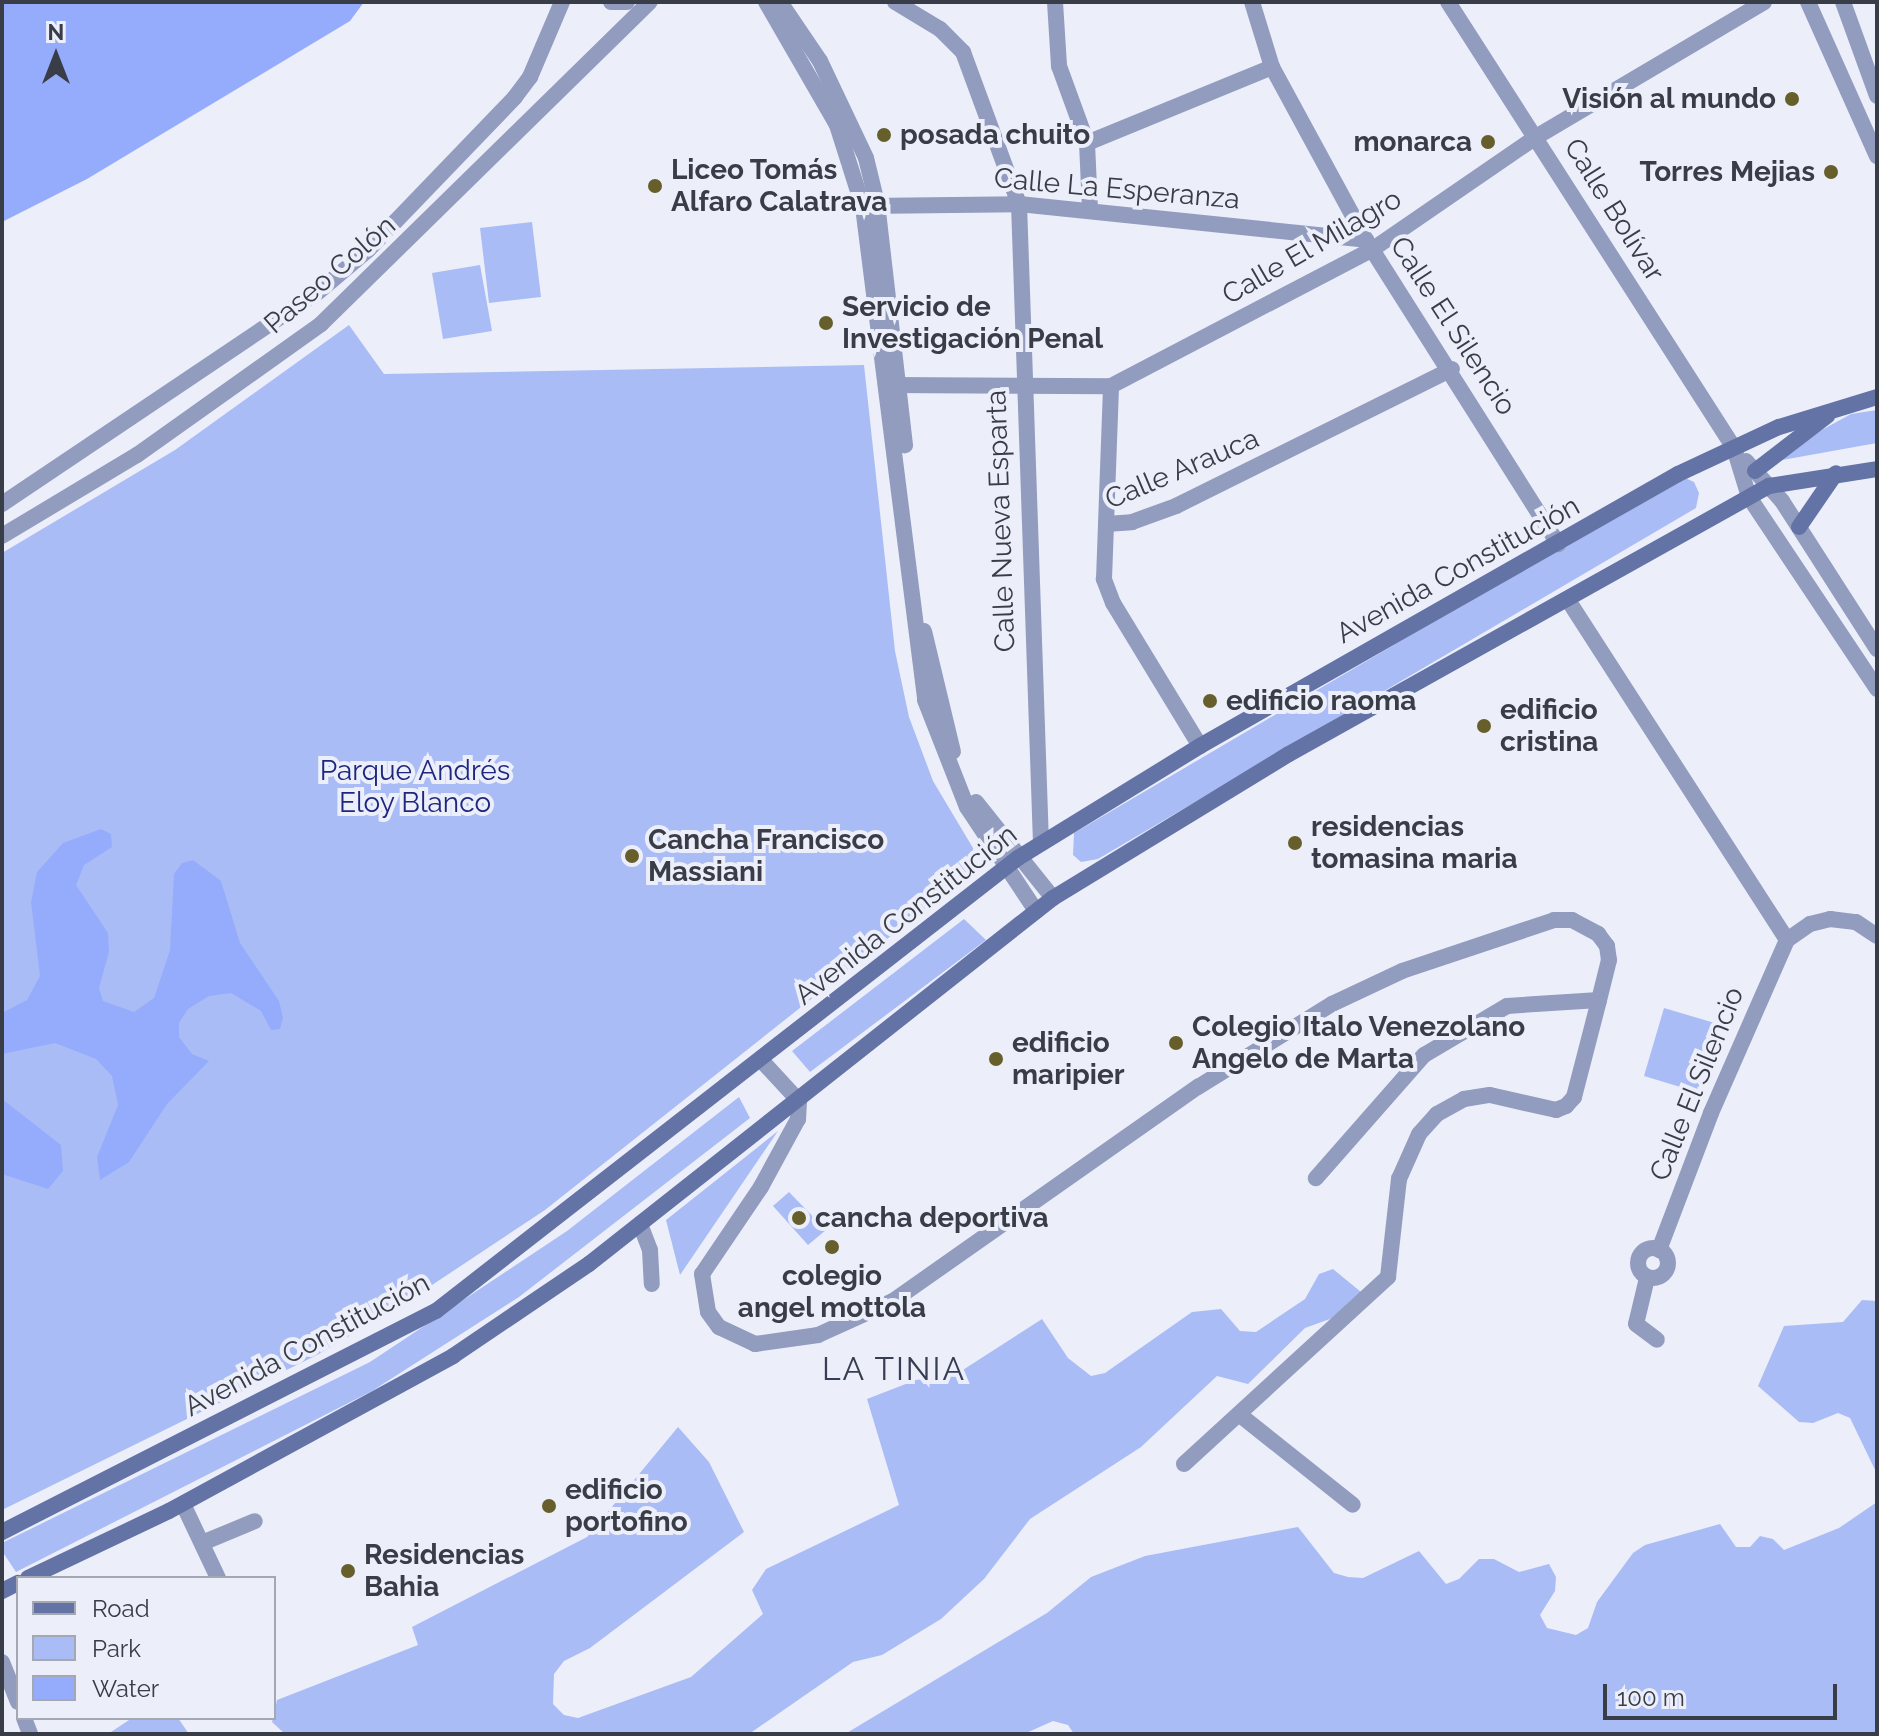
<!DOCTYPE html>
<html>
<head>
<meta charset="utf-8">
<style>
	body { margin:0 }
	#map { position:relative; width:1879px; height:1736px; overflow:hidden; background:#eceffa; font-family:Raleway,sans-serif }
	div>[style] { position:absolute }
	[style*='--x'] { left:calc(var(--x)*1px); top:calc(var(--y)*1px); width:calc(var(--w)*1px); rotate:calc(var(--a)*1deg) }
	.green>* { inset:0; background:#aabcf5 }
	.water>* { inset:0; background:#95acfc }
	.minor>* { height:16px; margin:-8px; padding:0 8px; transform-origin:8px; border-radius:8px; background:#919cbf }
	.minor>.ring { margin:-8px; padding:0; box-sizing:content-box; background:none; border:16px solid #919cbf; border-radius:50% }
	.tertiary>* { height:16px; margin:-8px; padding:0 8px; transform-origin:8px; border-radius:8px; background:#919cbf }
	.secondary>* { height:16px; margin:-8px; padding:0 8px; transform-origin:8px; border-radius:8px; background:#6473a5 }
	.dots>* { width:22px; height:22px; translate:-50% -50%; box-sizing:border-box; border:4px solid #eceffa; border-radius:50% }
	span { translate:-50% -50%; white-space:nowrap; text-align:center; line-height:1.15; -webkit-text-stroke:8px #eceffa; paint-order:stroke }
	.poi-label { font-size:28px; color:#393d47; font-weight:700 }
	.right { translate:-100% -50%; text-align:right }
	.left { translate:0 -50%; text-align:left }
	.street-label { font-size:28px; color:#393d47 }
	.park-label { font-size:28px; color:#1e2780 }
	.quarter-label { font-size:32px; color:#373d53; letter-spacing:2px }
	.frame { position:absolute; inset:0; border:4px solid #393d47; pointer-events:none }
	.legend { position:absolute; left:16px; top:1576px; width:260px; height:144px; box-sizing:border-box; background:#eceffa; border:2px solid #a4a8b2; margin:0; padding:10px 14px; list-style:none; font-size:24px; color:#393d47 }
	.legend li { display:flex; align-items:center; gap:16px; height:40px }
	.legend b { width:40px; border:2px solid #a4a8b2 }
	.north { position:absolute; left:16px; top:16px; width:80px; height:80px; -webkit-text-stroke:6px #eceffa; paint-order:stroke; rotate:0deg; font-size:22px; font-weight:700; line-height:32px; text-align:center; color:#393d47 }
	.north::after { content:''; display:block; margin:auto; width:28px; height:36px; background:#393d47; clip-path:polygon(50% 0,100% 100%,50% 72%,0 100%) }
	.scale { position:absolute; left:1603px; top:1684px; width:234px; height:36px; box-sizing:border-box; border:4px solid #393d47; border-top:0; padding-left:10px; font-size:24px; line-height:28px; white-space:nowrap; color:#393d47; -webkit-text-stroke:6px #eceffa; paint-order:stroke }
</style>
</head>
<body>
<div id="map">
	<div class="green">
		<i style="clip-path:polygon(532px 222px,541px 297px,489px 303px,480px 228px)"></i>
		<i style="clip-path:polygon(480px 265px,492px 331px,443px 339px,432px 273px)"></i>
		<i style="clip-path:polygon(349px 325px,384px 374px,864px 365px,895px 651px,909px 717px,933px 781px,973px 848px,974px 870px,545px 1210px,402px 1305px,317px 1355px,2px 1510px,2px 553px,175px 450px)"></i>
		<i style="clip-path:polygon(1877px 410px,1877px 443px,1777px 461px,1798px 443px,1851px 414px)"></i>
		<i style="clip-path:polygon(1681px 476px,1694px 482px,1699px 493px,1696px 508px,1098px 859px,1081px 862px,1073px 855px,1074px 833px)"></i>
		<i style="clip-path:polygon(964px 919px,986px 940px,810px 1072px,792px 1051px)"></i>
		<i style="clip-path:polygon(1664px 1008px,1718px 1024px,1697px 1092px,1644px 1076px)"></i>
		<i style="clip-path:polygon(739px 1097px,750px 1118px,519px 1297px,372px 1391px,16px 1572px,2px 1551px,2px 1543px,370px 1362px,567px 1231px)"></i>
		<i style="clip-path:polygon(778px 1131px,680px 1275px,666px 1220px)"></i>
		<i style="clip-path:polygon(789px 1192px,826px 1230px,808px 1245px,773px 1206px)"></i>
		<i style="clip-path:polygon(1333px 1269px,1361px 1292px,1341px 1315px,1305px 1328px,1248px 1384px,1217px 1376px,1141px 1447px,1030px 1519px,984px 1579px,941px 1619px,882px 1655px,853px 1662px,749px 1734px,285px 1734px,272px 1722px,277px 1700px,418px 1645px,412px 1627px,587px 1537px,678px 1427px,709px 1462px,744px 1532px,590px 1648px,564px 1661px,554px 1674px,553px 1704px,564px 1715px,578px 1718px,691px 1677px,763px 1614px,752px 1590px,766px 1569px,899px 1505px,867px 1399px,916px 1380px,955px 1375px,1042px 1319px,1068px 1358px,1091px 1376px,1105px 1373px,1192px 1312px,1221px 1309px,1240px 1331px,1256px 1332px,1305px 1299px,1319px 1274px)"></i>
		<i style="clip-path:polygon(1862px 1300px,1877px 1301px,1877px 1474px,1850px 1418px,1838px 1413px,1813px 1423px,1799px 1422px,1758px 1386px,1784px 1326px,1843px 1322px)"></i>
		<i style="clip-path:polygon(1877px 1502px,1877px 1734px,1074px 1734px,1068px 1725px,1053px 1721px,1024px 1734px,845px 1734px,1047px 1613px,1091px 1577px,1145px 1556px,1298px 1527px,1334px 1573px,1348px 1577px,1363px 1578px,1419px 1551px,1446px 1584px,1459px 1579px,1479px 1559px,1494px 1559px,1519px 1572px,1549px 1564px,1556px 1577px,1555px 1591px,1540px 1615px,1547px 1628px,1576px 1635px,1588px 1628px,1597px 1602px,1633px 1553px,1645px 1545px,1720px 1524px,1736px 1547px,1750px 1547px,1760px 1536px,1773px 1539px,1784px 1550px,1839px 1528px)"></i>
		<i style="clip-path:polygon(132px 1718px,178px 1718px,189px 1734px,108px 1734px)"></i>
	</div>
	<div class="water">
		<i style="clip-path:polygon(2px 2px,364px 2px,350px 21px,87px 179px,2px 222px)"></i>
		<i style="clip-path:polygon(101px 829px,111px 834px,112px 847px,84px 865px,76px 885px,108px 933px,109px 952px,99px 988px,103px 1001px,134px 1012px,154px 998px,170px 950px,174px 874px,182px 863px,193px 860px,221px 881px,240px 943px,279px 1001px,283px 1018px,280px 1029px,271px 1030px,261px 1011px,231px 993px,209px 996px,188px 1009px,179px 1023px,179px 1037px,192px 1054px,209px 1061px,167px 1104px,129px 1162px,100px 1180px,97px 1157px,118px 1105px,112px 1076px,96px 1059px,55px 1043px,2px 1054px,2px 1013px,27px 1000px,40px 976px,31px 902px,37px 872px,63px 843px)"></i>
		<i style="clip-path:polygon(2px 1099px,61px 1145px,63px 1171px,48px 1189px,2px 1174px)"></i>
	</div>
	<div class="minor">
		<i style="--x:766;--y:2;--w:142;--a:60"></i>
		<i style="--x:837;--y:125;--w:86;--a:72.4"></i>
		<i style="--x:863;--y:207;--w:497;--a:82.8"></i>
		<i style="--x:925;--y:700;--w:115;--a:68.6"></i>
		<i style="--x:967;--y:807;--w:125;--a:56.4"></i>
		<i style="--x:780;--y:2;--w:71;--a:55.9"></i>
		<i style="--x:820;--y:61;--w:107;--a:64.6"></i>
		<i style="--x:866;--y:158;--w:46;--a:76.3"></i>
		<i style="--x:877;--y:203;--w:244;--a:83.4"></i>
		<i style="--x:895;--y:2;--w:52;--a:31"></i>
		<i style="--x:940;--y:29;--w:33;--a:45"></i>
		<i style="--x:963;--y:52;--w:162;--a:69.8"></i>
		<i style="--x:1019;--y:204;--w:639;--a:88.03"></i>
		<i style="--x:1055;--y:2;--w:64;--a:86.4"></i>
		<i style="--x:1059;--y:66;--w:82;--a:70"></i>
		<i style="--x:1087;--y:143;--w:67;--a:87.4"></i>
		<i style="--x:1252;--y:2;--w:68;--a:72.9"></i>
		<i style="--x:1272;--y:67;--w:197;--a:61.5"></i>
		<i style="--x:1366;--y:240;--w:360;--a:57.7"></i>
		<i style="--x:1448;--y:2;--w:530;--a:57.33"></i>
		<i style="--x:1808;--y:2;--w:169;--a:65.9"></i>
		<i style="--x:1843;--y:2;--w:100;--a:70.1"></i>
		<i style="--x:1087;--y:143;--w:200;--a:-22.3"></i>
		<i style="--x:866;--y:206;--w:153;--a:-0.7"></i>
		<i style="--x:1019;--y:204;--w:349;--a:5.9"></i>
		<i style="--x:888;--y:385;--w:223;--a:0.3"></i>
		<i style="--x:1111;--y:386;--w:296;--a:-27.6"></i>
		<i style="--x:1373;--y:249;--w:198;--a:-34.5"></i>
		<i style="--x:1536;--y:137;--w:265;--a:-30.6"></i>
		<i style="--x:1106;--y:524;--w:138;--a:-87.9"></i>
		<i style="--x:1568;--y:600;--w:404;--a:57.2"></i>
		<i style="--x:924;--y:631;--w:124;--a:76.5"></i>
		<i style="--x:1200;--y:746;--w:167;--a:-121.3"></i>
		<i style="--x:1113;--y:603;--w:26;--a:-111"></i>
		<i style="--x:1104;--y:579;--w:55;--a:-87.9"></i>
		<i style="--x:1106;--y:524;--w:26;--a:-4"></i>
		<i style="--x:1132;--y:522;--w:47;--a:-20"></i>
		<i style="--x:1176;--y:506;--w:308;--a:-26.4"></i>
		<i style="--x:976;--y:802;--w:123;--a:51.3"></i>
		<i style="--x:761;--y:1060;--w:56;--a:47.2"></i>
		<i style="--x:799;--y:1101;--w:18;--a:93"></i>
		<i style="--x:798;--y:1119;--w:77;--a:118.6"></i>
		<i style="--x:761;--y:1187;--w:105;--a:124.1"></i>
		<i style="--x:702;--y:1274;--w:38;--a:81"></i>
		<i style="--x:708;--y:1312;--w:19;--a:54"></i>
		<i style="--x:719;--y:1327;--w:40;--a:25"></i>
		<i style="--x:755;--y:1344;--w:64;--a:-8.1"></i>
		<i style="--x:818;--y:1335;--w:82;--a:-24.4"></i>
		<i style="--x:893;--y:1301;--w:373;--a:-35.1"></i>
		<i style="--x:1198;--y:1087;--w:158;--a:-31.8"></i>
		<i style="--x:1332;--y:1004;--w:77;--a:-25.2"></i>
		<i style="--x:1402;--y:971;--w:160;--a:-18.5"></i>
		<i style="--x:1554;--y:920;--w:18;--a:0"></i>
		<i style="--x:1572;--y:920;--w:30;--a:28"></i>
		<i style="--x:1598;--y:934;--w:15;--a:53"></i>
		<i style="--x:1607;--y:946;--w:14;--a:82"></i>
		<i style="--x:1609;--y:960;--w:41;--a:104"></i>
		<i style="--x:1599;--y:1000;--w:92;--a:176.3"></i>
		<i style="--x:1507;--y:1006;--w:96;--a:149.4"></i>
		<i style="--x:1424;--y:1055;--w:164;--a:131.3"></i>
		<i style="--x:640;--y:1224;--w:28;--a:69"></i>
		<i style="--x:650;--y:1250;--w:34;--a:87"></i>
		<i class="ring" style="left:1638px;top:1248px;width:14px;height:14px"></i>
		<i style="--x:1659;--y:1250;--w:147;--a:-69.2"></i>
		<i style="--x:1711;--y:1113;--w:189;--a:-66.3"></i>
		<i style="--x:1787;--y:940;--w:28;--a:-35"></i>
		<i style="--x:1810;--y:924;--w:21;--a:-14"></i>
		<i style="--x:1830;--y:919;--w:26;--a:7"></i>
		<i style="--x:1856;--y:922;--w:25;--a:34"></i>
		<i style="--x:1647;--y:1278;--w:47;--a:103.4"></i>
		<i style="--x:1636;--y:1324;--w:26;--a:37"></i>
		<i style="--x:1240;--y:1415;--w:144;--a:38.5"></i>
		<i style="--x:1184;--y:1464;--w:277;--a:-42.5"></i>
		<i style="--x:1388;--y:1277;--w:99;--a:-83.6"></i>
		<i style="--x:1399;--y:1179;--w:49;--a:-66"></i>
		<i style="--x:1419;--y:1134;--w:27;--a:-48"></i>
		<i style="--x:1437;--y:1114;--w:31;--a:-29"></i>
		<i style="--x:1464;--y:1099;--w:26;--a:-9"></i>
		<i style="--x:1490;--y:1095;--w:68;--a:12.8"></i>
		<i style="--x:1556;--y:1110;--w:11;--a:-22"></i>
		<i style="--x:1566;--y:1106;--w:12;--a:-48"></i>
		<i style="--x:1574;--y:1097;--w:100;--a:-75.5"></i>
		<i style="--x:183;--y:1504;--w:82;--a:64.7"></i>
		<i style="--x:202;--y:1543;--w:57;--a:-22.5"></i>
		<i style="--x:2;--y:1662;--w:43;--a:68.2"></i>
		<i style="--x:24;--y:1718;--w:17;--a:69"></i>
	</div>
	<div class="tertiary">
		<i style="--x:611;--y:2;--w:16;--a:0"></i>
		<i style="--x:1734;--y:448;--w:51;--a:73"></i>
		<i style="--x:1749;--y:497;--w:231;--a:56.3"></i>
		<i style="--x:1746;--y:461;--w:54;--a:48"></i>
		<i style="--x:1782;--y:501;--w:176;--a:57.3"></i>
		<i style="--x:2;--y:504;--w:381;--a:-33.9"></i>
		<i style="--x:318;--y:292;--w:65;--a:-40"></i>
		<i style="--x:368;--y:250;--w:212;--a:-46.1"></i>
		<i style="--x:515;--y:97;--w:25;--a:-53"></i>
		<i style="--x:530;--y:77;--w:82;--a:-66.9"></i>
		<i style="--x:2;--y:536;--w:157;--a:-31"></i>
		<i style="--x:137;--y:455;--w:226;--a:-35.4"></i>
		<i style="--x:321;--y:324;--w:460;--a:-44.4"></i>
	</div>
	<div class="secondary">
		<i style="--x:1755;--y:471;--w:91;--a:-37.4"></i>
		<i style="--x:1799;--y:527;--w:65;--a:-55.6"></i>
		<i style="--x:2;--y:1532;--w:487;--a:-27"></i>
		<i style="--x:436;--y:1311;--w:738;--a:-37.9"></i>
		<i style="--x:1018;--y:858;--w:214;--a:-31.6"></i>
		<i style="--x:1200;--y:746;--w:550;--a:-29.64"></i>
		<i style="--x:1678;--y:474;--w:111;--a:-25"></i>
		<i style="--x:1779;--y:427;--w:102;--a:-17"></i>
		<i style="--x:28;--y:1578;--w:156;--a:-25.4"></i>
		<i style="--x:169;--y:1511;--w:324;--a:-28.6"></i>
		<i style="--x:453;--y:1356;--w:164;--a:-34.1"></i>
		<i style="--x:589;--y:1264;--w:591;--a:-38.27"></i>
		<i style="--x:1053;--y:898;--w:276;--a:-31.4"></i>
		<i style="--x:1289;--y:754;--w:550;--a:-29.18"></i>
		<i style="--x:1769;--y:486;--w:109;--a:-8.9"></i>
		<i style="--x:2;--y:1591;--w:18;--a:-27"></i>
	</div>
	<div class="dots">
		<i style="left:1792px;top:99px;background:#665f2c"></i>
		<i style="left:884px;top:135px;background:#665f2c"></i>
		<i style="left:1488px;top:142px;background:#665f2c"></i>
		<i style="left:1831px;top:172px;background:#665f2c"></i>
		<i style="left:655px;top:186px;background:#665f2c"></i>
		<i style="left:826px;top:323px;background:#665f2c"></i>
		<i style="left:1210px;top:701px;background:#665f2c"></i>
		<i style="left:1484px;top:726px;background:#665f2c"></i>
		<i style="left:1295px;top:843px;background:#665f2c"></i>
		<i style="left:632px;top:856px;background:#665f2c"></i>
		<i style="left:1176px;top:1043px;background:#665f2c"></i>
		<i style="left:996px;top:1059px;background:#665f2c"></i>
		<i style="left:799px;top:1218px;background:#665f2c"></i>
		<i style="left:832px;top:1247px;background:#665f2c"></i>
		<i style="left:549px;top:1506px;background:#665f2c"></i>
		<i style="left:348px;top:1571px;background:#665f2c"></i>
	</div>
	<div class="poi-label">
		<span class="right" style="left:1776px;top:99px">Visión al mundo</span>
		<span class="left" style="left:900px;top:135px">posada chuito</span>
		<span class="right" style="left:1472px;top:142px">monarca</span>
		<span class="left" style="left:671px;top:186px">Liceo Tomás<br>Alfaro Calatrava</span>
		<span class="right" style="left:1815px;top:172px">Torres Mejias</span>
		<span class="left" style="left:842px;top:323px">Servicio de<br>Investigación Penal</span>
		<span class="left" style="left:1226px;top:701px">edificio raoma</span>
		<span class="left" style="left:1500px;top:726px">edificio<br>cristina</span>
		<span class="left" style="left:1311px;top:843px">residencias<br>tomasina maria</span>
		<span class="left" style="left:648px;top:856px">Cancha Francisco<br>Massiani</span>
		<span class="left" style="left:1192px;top:1043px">Colegio Italo Venezolano<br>Angelo de Marta</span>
		<span class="left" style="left:1012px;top:1059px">edificio<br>maripier</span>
		<span class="left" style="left:815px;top:1218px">cancha deportiva</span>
		<span style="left:832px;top:1292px">colegio<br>angel mottola</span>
		<span class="left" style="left:565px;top:1506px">edificio<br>portofino</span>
		<span class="left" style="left:364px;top:1571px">Residencias<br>Bahia</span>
	</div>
	<div class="street-label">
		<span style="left:1117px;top:189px;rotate:5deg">Calle La Esperanza</span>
		<span style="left:1614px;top:210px;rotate:58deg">Calle Bolívar</span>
		<span style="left:1312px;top:247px;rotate:-30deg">Calle El Milagro</span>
		<span style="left:330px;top:275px;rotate:-41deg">Paseo Colón</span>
		<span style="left:1453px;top:326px;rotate:57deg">Calle El Silencio</span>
		<span style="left:1182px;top:469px;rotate:-23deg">Calle Arauca</span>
		<span style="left:1001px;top:521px;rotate:-92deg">Calle Nueva Esparta</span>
		<span style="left:1458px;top:570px;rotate:-29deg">Avenida Constitución</span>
		<span style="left:906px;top:915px;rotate:-38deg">Avenida Constitución</span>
		<span style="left:1697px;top:1084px;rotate:-68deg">Calle El Silencio</span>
		<span style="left:307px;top:1345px;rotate:-28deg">Avenida Constitución</span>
	</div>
	<div class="park-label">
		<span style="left:415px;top:787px">Parque Andrés<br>Eloy Blanco</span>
	</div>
	<div class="quarter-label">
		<span style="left:894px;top:1369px">LA TINIA</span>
	</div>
	<div class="frame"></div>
	<ul class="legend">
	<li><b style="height:10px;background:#6473a5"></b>Road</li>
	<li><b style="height:22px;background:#aabcf5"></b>Park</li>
	<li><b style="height:22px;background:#95acfc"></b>Water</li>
	</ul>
	<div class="north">N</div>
	<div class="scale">100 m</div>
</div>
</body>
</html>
